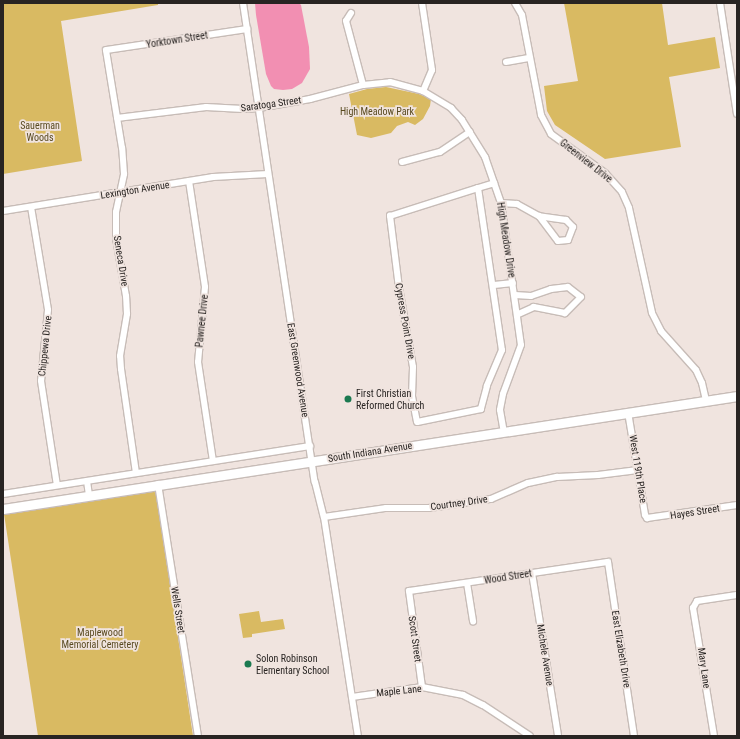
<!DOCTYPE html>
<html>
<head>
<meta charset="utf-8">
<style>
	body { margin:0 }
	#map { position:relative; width:740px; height:739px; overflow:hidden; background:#f0e4df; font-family:"Roboto Condensed",sans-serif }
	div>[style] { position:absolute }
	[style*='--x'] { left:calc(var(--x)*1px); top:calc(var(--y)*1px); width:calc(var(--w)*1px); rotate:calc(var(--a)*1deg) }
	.green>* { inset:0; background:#d9ba62 }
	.water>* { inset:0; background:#f28fb2 }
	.roads { filter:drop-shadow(1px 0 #c7bcb7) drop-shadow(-1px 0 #c7bcb7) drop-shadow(0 1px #c7bcb7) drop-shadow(0 -1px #c7bcb7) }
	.street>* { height:6px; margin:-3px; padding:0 3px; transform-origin:3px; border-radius:3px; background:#fff }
	.secondary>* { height:9px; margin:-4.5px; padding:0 4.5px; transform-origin:4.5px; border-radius:4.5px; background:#fff }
	.dots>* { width:11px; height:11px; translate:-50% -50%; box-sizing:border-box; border:2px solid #f0e4df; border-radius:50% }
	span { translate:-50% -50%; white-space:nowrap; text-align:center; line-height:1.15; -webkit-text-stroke:3.5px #f0e4df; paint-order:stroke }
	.street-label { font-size:10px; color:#282422 }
	.park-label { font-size:10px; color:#594a20 }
	.poi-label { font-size:10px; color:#282422 }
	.left { translate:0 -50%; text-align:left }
	.frame { position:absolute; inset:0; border:4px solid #282422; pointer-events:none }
</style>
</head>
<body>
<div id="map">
	<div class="green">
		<i style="clip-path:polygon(3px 3px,158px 3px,158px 5px,61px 21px,82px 161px,3px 174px)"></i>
		<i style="clip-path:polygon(564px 3px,662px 3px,668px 45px,715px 37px,720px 68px,669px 77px,681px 147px,605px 159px,555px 125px,547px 111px,544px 86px,578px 81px)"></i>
		<i style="clip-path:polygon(386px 87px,419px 94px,431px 99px,430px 106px,423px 119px,415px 125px,408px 122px,397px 126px,391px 133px,371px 138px,357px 135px,349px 94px,367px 89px)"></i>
		<i style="clip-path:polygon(151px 490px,156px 493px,193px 736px,38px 736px,4px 514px)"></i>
		<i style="clip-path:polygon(259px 611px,261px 622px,283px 619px,285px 629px,252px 634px,252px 637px,243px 638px,239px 614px)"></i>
	</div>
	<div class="water">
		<i style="clip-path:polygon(255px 3px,299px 3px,301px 5px,309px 47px,310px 69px,302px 83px,292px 89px,283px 90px,274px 89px,271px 86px,266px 74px,256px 15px)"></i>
	</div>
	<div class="roads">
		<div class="street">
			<i style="--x:243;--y:3;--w:484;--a:81.5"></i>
			<i style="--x:315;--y:482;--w:36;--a:76"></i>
			<i style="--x:324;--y:517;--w:222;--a:81.2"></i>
			<i style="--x:422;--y:3;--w:68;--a:81.5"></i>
			<i style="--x:432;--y:70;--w:23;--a:113"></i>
			<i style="--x:515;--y:3;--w:14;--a:60"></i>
			<i style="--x:522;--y:15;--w:102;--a:79.2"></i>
			<i style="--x:541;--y:115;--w:21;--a:62"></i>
			<i style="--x:551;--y:134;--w:67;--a:35.8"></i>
			<i style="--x:605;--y:173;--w:25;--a:48"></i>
			<i style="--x:622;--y:192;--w:17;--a:66"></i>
			<i style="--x:629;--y:208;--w:107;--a:77.6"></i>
			<i style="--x:652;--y:313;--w:20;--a:63"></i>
			<i style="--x:661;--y:331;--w:52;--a:48.1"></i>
			<i style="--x:696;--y:370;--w:14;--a:65"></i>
			<i style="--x:702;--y:383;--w:17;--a:77"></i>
			<i style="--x:720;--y:3;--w:112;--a:81.3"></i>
			<i style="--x:351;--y:13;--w:9;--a:122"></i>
			<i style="--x:346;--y:21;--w:66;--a:75.1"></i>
			<i style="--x:506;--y:62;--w:23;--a:-10"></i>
			<i style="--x:117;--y:118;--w:90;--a:-7"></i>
			<i style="--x:206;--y:107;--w:37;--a:3"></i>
			<i style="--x:243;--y:109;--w:16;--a:-4"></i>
			<i style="--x:259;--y:108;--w:52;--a:-10"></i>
			<i style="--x:310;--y:99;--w:55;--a:-14.8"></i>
			<i style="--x:363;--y:85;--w:27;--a:-6"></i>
			<i style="--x:390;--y:82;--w:34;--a:15"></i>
			<i style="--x:423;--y:91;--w:33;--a:31"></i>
			<i style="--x:451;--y:108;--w:16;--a:47"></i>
			<i style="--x:462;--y:120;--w:44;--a:58.1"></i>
			<i style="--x:485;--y:157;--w:49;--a:70.8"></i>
			<i style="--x:501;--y:203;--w:143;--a:82"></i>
			<i style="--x:521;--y:345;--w:52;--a:110.2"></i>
			<i style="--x:503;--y:394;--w:16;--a:101"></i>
			<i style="--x:500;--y:410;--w:22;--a:80"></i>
			<i style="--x:402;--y:162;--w:39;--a:-15"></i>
			<i style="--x:440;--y:152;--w:36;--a:-34"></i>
			<i style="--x:189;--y:181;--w:107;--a:81.4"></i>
			<i style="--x:205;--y:287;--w:75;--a:95.3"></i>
			<i style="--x:198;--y:362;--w:100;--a:81.4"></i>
			<i style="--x:478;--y:188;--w:164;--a:81.6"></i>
			<i style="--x:502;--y:350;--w:39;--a:113"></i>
			<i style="--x:487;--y:386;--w:24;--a:105"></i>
			<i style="--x:481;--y:409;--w:65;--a:168.5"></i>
			<i style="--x:417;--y:422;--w:26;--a:-101"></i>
			<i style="--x:412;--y:396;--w:29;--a:-88"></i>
			<i style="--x:413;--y:367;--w:80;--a:-100"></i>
			<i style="--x:399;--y:288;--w:73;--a:-97.1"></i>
			<i style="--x:390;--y:216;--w:92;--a:-17.7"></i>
			<i style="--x:478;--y:188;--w:17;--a:-17"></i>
			<i style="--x:501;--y:203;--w:16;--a:4"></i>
			<i style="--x:517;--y:204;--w:25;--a:29"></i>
			<i style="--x:539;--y:216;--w:31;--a:53"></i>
			<i style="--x:558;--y:241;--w:10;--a:-6"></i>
			<i style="--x:568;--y:240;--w:14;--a:-69"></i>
			<i style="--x:573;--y:227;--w:10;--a:-135"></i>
			<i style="--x:566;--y:220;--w:27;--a:-172"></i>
			<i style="--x:31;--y:207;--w:104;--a:80.6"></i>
			<i style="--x:48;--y:310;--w:71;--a:95.6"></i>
			<i style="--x:41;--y:381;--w:105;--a:81.3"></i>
			<i style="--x:3;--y:211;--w:213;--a:-9.2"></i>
			<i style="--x:213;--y:177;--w:55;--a:-3.1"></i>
			<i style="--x:494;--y:285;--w:19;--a:-6"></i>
			<i style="--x:515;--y:295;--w:16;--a:4"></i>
			<i style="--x:531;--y:296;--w:21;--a:-19"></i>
			<i style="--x:551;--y:289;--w:17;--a:-7"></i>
			<i style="--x:568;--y:287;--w:16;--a:38"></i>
			<i style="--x:581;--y:297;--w:23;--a:135"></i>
			<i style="--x:565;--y:313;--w:32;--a:-169"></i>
			<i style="--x:534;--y:307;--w:17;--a:156"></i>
			<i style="--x:628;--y:412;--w:104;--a:80.6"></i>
			<i style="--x:645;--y:515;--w:4;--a:56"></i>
			<i style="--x:647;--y:518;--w:91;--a:-8.2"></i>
			<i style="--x:136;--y:473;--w:105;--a:-98.2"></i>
			<i style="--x:121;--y:369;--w:13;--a:-94"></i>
			<i style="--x:120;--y:356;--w:43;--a:-80.5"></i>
			<i style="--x:127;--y:314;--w:18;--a:-93"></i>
			<i style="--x:126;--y:296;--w:59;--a:-99.8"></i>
			<i style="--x:116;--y:238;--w:26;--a:-90"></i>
			<i style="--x:116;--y:212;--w:39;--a:-78"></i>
			<i style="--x:124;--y:174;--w:26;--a:-94"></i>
			<i style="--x:122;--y:148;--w:99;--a:-99.3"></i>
			<i style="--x:106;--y:50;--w:143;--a:-8.5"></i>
			<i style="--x:87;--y:481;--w:14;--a:82"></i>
			<i style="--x:158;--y:484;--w:255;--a:81"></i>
			<i style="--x:3;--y:494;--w:311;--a:-8.9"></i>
			<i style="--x:324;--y:517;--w:63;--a:-8.3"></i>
			<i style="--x:386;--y:508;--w:43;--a:0"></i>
			<i style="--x:429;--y:508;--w:63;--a:-8.3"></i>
			<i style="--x:491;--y:499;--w:40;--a:-23.4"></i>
			<i style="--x:528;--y:483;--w:30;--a:-12"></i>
			<i style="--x:557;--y:477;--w:41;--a:-2.8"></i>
			<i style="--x:598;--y:475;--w:40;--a:-7.1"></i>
			<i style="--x:532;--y:573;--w:165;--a:80.9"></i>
			<i style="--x:467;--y:583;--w:39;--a:81"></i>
			<i style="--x:422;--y:687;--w:97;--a:-97.7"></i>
			<i style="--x:409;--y:591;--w:201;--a:-8.3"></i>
			<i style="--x:608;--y:562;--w:176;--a:81.5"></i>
			<i style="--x:352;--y:697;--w:71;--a:-8.1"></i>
			<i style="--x:422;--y:687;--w:42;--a:11"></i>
			<i style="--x:463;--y:695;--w:22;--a:27"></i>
			<i style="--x:483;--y:705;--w:56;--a:33.4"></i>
			<i style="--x:714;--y:736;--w:130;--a:-99.3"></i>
			<i style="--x:693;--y:608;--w:8;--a:-60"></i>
			<i style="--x:697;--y:601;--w:40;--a:-8.5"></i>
		</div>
		<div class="secondary">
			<i style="--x:3;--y:509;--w:743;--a:-8.75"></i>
		</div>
	</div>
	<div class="dots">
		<i style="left:348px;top:399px;background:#1b7950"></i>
		<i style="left:248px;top:664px;background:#1b7950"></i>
	</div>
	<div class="street-label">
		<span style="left:177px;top:40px;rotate:-9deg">Yorktown Street</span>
		<span style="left:271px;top:104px;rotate:-8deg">Saratoga Street</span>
		<span style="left:586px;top:161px;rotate:38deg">Greenview Drive</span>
		<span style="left:135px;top:190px;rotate:-9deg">Lexington Avenue</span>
		<span style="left:506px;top:240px;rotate:81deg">High Meadow Drive</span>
		<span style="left:121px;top:261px;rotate:81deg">Seneca Drive</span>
		<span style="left:202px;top:321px;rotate:-84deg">Pawnee Drive</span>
		<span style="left:405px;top:321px;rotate:80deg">Cypress Point Drive</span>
		<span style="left:45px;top:346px;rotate:-84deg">Chippewa Drive</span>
		<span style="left:298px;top:370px;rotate:81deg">East Greenwood Avenue</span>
		<span style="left:370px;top:452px;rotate:-9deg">South Indiana Avenue</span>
		<span style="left:638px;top:469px;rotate:81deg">West 119th Place</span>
		<span style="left:459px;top:503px;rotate:-8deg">Courtney Drive</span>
		<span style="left:695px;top:512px;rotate:-9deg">Hayes Street</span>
		<span style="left:508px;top:577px;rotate:-9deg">Wood Street</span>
		<span style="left:178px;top:610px;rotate:81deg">Wells Street</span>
		<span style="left:415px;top:639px;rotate:82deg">Scott Street</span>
		<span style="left:621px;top:649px;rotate:81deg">East Elizabeth Drive</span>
		<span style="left:545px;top:655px;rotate:81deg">Michele Avenue</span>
		<span style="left:704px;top:668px;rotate:82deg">Mary Lane</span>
		<span style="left:399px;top:691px;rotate:-6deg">Maple Lane</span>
	</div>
	<div class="park-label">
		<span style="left:377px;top:112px">High Meadow Park</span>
		<span style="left:40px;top:131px">Sauerman<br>Woods</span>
		<span style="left:100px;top:638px">Maplewood<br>Memorial Cemetery</span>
	</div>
	<div class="poi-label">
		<span class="left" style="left:356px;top:399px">First Christian<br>Reformed Church</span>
		<span class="left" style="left:256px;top:664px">Solon Robinson<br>Elementary School</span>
	</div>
	<div class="frame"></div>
</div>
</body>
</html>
